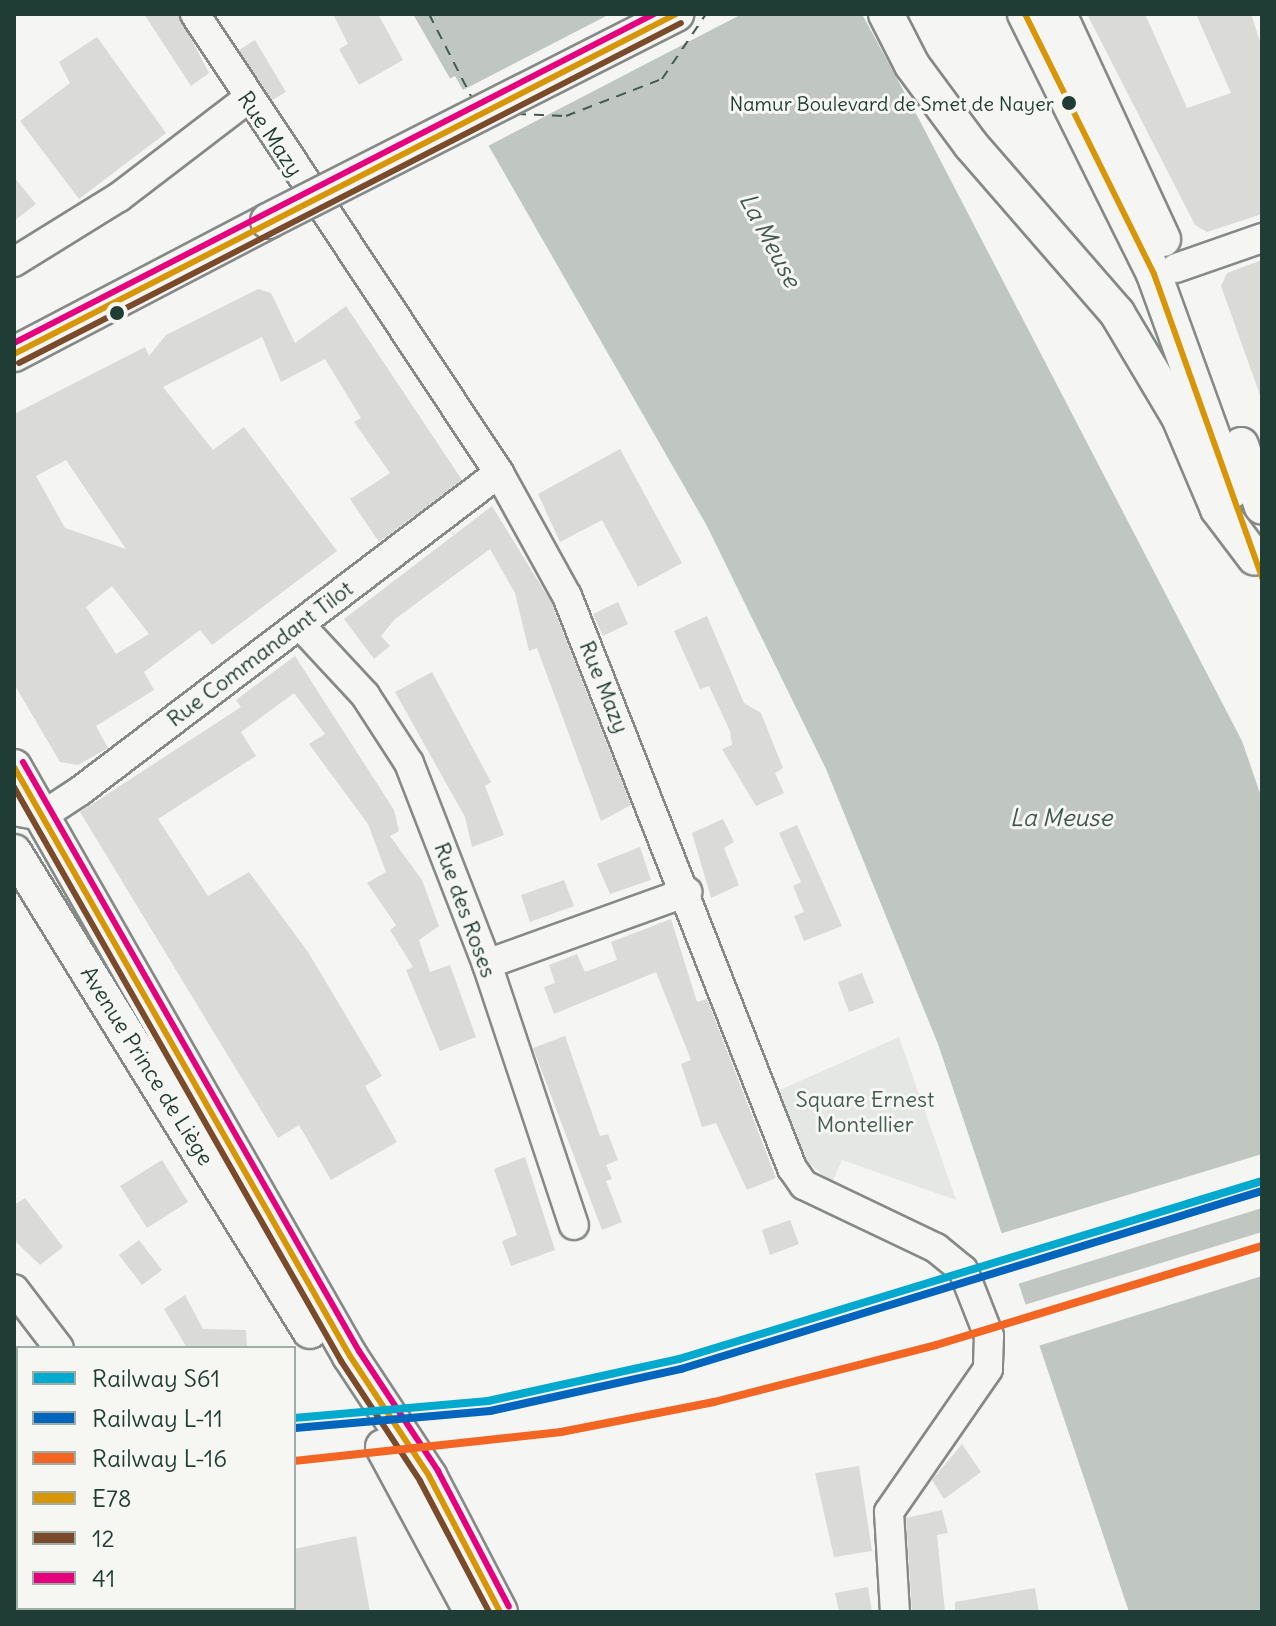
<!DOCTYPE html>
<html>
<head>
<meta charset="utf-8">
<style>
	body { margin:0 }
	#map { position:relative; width:1276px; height:1626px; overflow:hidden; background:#f5f5f3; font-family:Delius,sans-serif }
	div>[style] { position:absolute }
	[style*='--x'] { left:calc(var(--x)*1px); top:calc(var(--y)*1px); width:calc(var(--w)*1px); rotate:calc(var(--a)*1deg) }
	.green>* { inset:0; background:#e4e7e3 }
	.water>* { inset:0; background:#c0c7c3 }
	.pier>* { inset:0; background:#f5f5f3 }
	.ferry>* { height:2px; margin-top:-1px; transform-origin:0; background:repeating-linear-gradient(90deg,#425a52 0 10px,transparent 0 18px) }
	.building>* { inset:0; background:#dadbd9 }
	.roads { filter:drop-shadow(2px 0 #858a88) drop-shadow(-2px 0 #858a88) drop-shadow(0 2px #858a88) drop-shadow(0 -2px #858a88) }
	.minor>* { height:28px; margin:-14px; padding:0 14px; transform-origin:14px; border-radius:14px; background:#f5f5f3 }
	.major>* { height:34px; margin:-17px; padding:0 17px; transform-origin:17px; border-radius:17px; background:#f5f5f3 }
	.bridges { filter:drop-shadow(2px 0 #858a88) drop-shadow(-2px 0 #858a88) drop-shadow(0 2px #858a88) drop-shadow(0 -2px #858a88) }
	.major-bridge>* { height:34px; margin:-17px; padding:0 17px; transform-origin:17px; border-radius:17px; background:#f5f5f3 }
	.bus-1>* { height:6px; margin:-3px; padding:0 3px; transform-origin:3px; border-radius:3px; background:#d79608 }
	.bus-2>* { height:6px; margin:-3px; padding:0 3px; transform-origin:3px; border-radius:3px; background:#7a4b2a }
	.bus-3>* { height:6px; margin:-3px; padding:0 3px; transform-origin:3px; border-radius:3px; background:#e5007d }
	.rail-1>* { height:8px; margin:-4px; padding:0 4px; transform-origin:4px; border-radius:4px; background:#00a9ce }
	.rail-2>* { height:8px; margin:-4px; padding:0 4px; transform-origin:4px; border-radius:4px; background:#0065bd }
	.rail-3>* { height:8px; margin:-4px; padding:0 4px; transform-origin:4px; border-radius:4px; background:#f26522 }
	.dots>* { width:22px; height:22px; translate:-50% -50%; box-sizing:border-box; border:4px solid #f6f6f2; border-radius:50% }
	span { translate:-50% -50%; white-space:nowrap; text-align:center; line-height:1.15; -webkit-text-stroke:6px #f6f6f2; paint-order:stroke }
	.bus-label { font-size:20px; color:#1f3d34 }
	.right { translate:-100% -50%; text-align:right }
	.street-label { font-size:22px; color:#1f3d34 }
	.park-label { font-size:22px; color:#445d54 }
	.water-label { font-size:24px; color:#425a52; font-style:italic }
	.frame { position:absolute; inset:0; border:16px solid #1f3d34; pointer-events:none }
	.legend { position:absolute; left:16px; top:1346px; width:280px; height:264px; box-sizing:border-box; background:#f6f6f2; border:2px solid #a0aca6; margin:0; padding:10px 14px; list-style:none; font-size:24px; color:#1f3d34 }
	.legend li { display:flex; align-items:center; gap:16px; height:40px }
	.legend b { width:40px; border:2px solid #a0aca6 }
</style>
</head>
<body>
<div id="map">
	<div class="green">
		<i style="clip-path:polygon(899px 1037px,956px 1200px,842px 1160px,832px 1183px,798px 1153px,780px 1090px)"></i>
	</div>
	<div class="water">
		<i style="clip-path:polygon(413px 14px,862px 14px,921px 123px,1242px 741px,1262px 799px,1262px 1612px,1129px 1612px,938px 1044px,826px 769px,707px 526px)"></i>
	</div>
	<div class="pier">
		<i style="clip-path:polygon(610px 14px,742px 14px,486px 147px,449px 79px,455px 76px,463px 90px)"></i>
		<i style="clip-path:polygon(1262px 1154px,1262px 1208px,1014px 1285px,996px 1235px)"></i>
		<i style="clip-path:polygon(1262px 1232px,1262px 1276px,1035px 1347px,1021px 1306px)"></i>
	</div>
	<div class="ferry">
		<i style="--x:429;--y:14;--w:97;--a:62.9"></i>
		<i style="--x:516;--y:114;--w:50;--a:2.3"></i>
		<i style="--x:566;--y:116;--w:103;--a:-21.1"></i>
		<i style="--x:662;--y:79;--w:78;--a:-55.9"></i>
	</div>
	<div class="building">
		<i style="clip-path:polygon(144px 14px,178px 14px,209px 73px,191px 86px)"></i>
		<i style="clip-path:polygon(333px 14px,378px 14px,403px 60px,359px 85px,339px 49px,348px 44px)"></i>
		<i style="clip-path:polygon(1087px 14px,1145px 14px,1187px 108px,1231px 93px,1196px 14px,1251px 14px,1262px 48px,1262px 214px,1207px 232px,1195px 225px)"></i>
		<i style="clip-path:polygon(97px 37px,166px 133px,79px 199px,20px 121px,70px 83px,59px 62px)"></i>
		<i style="clip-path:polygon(255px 40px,286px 92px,272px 100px,239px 50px)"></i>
		<i style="clip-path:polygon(14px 177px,36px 204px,14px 221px)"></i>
		<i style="clip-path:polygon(1262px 260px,1262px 395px,1260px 395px,1221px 286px,1227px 273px)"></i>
		<i style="clip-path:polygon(evenodd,258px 289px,271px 293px,295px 343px,346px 306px,462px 480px,379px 542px,350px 499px,390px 473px,354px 422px,361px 418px,325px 359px,281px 382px,262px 337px,163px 387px,213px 450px,244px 427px,337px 551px,212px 645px,200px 630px,144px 672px,154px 690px,96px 726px,108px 748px,78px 765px,60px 762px,14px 684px,14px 414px,145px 347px,149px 356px,166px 335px,258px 289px,66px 460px,126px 549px,65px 528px,36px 476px,66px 460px,258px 289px,112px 586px,149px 634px,116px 654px,86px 607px,112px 586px)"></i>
		<i style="clip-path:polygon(620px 449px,682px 563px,638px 587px,602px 520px,560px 542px,538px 494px)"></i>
		<i style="clip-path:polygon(492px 506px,551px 602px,631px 805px,601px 821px,537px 648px,529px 651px,515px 593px,490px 549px,395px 619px,381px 636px,390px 646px,374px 659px,344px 619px)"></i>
		<i style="clip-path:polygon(618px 602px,628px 624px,603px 636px,593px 614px)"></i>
		<i style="clip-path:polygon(707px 616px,744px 703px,761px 713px,783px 768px,775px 773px,784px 793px,756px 806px,722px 749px,732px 745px,730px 731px,709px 686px,700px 689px,674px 631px)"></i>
		<i style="clip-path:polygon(295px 656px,394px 810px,399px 831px,390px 836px,422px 880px,439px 926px,419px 940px,430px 972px,450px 965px,476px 1037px,440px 1051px,406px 970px,413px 967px,390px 930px,396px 925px,367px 883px,386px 872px,368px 824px,309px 744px,325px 734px,294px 693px,241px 732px,256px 756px,158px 819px,208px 896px,249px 872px,308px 952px,382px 1076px,365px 1086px,397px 1142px,331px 1180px,299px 1125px,278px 1138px,80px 812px,241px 707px,236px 700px)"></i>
		<i style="clip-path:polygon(432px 672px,491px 782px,485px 786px,504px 835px,472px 847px,465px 817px,395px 692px)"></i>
		<i style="clip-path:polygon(723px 819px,734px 842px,724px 848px,739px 885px,711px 898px,692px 833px)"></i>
		<i style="clip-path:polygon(797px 825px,842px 926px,804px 941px,794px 916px,804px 912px,793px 886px,801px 882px,779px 833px)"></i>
		<i style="clip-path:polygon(640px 847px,651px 880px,610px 894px,597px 864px)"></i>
		<i style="clip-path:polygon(564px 880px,574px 906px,530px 922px,521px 895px)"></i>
		<i style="clip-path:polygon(671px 919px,697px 1002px,707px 999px,776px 1178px,747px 1190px,716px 1123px,702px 1127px,681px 1064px,691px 1060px,656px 972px,554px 1014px,544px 987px,555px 983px,549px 965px,577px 954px,585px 972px,617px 960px,611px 942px)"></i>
		<i style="clip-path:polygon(862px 973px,874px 1003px,849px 1012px,838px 982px)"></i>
		<i style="clip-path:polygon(565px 1036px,600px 1136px,608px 1134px,618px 1160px,606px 1165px,612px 1179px,606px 1181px,622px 1222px,602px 1230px,533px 1048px)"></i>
		<i style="clip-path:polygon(525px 1157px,555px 1250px,511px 1266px,502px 1241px,517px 1235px,494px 1169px)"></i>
		<i style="clip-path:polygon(162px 1160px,188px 1202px,147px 1228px,120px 1186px)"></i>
		<i style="clip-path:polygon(25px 1198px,63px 1247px,40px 1265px,14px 1240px,14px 1205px)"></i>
		<i style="clip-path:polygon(790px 1220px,799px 1244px,770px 1255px,762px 1230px)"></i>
		<i style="clip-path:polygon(139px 1240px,162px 1270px,142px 1285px,119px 1255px)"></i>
		<i style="clip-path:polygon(185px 1295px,203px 1329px,246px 1330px,247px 1348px,187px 1348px,164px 1309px)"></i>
		<i style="clip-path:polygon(962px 1444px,981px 1472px,944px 1499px,932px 1480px)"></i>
		<i style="clip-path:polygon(859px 1466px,872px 1551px,834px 1557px,815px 1473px)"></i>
		<i style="clip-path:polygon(942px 1510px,948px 1533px,937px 1535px,945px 1612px,912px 1612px,906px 1518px)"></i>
		<i style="clip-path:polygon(356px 1536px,370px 1612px,294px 1612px,294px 1549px)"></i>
		<i style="clip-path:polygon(868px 1587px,872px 1612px,839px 1612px,835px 1593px)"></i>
		<i style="clip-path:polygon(1035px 1588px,1039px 1612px,955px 1612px,955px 1602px)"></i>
	</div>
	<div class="roads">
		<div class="minor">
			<i style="--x:195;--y:14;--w:551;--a:56.48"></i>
			<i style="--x:499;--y:473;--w:141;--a:61.1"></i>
			<i style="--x:567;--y:596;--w:615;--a:68.53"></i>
			<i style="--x:792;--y:1168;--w:21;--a:55"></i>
			<i style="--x:804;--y:1185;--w:146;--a:25.5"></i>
			<i style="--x:936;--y:1248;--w:35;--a:39"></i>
			<i style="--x:963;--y:1270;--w:71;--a:68.5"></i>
			<i style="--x:989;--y:1336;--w:33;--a:92"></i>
			<i style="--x:988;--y:1369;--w:174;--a:124.7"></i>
			<i style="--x:889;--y:1512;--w:100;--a:86.6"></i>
			<i style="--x:14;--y:262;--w:123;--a:-31.8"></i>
			<i style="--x:119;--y:197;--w:160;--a:-37.4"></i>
			<i style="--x:1176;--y:268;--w:91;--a:-19.2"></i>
			<i style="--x:300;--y:625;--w:96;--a:47.1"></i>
			<i style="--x:365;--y:695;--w:81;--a:57.1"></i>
			<i style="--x:409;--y:763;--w:216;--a:68.8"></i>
			<i style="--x:487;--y:964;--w:275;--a:71.6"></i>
			<i style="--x:14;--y:811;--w:28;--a:10"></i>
			<i style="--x:42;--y:816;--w:45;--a:-33.3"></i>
			<i style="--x:80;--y:791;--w:526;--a:-37.2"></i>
			<i style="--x:487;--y:964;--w:213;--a:-19.8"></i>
			<i style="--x:14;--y:1289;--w:74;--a:52.7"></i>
			<i style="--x:89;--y:1612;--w:4;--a:-90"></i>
		</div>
		<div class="major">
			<i style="--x:886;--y:14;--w:57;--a:63"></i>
			<i style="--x:912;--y:65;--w:99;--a:53.6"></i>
			<i style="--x:971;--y:145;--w:223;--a:49"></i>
			<i style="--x:1117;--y:313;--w:121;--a:59.2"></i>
			<i style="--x:1179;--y:417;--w:100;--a:67"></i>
			<i style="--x:1218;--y:509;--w:61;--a:52.9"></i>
			<i style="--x:1025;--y:14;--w:290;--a:63.6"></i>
			<i style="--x:1154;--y:274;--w:230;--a:70.1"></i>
			<i style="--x:1059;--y:14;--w:248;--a:65.2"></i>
			<i style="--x:14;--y:354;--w:287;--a:-27.6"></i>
			<i style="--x:1241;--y:445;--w:65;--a:71.3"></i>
			<i style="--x:14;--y:767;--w:678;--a:60.3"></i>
			<i style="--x:350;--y:1356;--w:144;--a:56.6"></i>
			<i style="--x:429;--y:1476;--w:153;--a:62.4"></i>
			<i style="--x:14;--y:852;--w:563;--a:58.29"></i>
			<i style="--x:383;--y:1447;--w:187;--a:61.7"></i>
		</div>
	</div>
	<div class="bridges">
		<div class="major-bridge">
			<i style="--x:268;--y:221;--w:458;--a:-26.9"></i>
		</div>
	</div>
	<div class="bus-1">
		<i style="--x:1025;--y:14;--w:290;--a:63.6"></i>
		<i style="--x:1154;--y:274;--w:322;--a:70.4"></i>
		<i style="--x:14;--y:354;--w:744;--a:-27.18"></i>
		<i style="--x:14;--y:767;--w:678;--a:60.3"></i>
		<i style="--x:350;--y:1356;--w:144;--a:56.6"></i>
		<i style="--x:429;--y:1476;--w:153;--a:62.4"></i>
	</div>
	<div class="bus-2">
		<i style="--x:19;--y:363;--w:744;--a:-27.18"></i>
		<i style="--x:14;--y:787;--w:661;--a:60.33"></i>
		<i style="--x:341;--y:1361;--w:144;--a:56.6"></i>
		<i style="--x:420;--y:1481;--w:148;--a:62.2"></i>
	</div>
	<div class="bus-3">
		<i style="--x:14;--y:343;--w:720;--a:-27.21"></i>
		<i style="--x:23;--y:762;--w:678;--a:60.3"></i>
		<i style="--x:359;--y:1351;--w:144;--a:56.6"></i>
		<i style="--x:438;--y:1471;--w:153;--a:62.4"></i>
	</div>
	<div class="rail-1">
		<i style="--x:294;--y:1418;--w:195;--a:-5"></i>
		<i style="--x:488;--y:1401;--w:196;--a:-12.4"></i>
		<i style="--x:679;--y:1359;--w:610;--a:-16.98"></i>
	</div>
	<div class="rail-2">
		<i style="--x:295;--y:1428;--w:196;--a:-5"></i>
		<i style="--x:490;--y:1411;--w:196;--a:-12.4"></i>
		<i style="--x:681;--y:1369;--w:608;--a:-17.03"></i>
	</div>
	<div class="rail-3">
		<i style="--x:294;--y:1461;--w:269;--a:-6.2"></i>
		<i style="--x:561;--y:1432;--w:156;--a:-11.1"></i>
		<i style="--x:714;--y:1402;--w:229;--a:-14.4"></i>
		<i style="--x:936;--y:1345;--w:341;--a:-16.9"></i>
	</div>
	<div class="dots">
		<i style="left:1069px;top:103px;background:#1f3d34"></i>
		<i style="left:117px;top:313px;background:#1f3d34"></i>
	</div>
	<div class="bus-label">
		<span class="right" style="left:1054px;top:103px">Namur Boulevard de Smet de Nayer</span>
	</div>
	<div class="street-label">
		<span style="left:270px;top:134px;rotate:56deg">Rue Mazy</span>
		<span style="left:260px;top:654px;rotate:-37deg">Rue Commandant Tilot</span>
		<span style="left:604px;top:687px;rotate:68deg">Rue Mazy</span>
		<span style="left:465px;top:910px;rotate:70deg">Rue des Roses</span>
		<span style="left:147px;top:1066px;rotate:58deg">Avenue Prince de Liège</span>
	</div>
	<div class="park-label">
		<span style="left:865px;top:1112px">Square Ernest<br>Montellier</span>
	</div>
	<div class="water-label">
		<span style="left:770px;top:240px;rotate:62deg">La Meuse</span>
		<span style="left:1061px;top:818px">La Meuse</span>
	</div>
	<div class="frame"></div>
	<ul class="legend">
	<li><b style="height:10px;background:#00a9ce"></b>Railway S61</li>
	<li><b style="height:10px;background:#0065bd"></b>Railway L-11</li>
	<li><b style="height:10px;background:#f26522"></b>Railway L-16</li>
	<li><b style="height:10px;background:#d79608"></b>E78</li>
	<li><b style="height:10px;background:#7a4b2a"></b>12</li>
	<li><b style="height:10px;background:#e5007d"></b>41</li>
	</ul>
</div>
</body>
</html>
